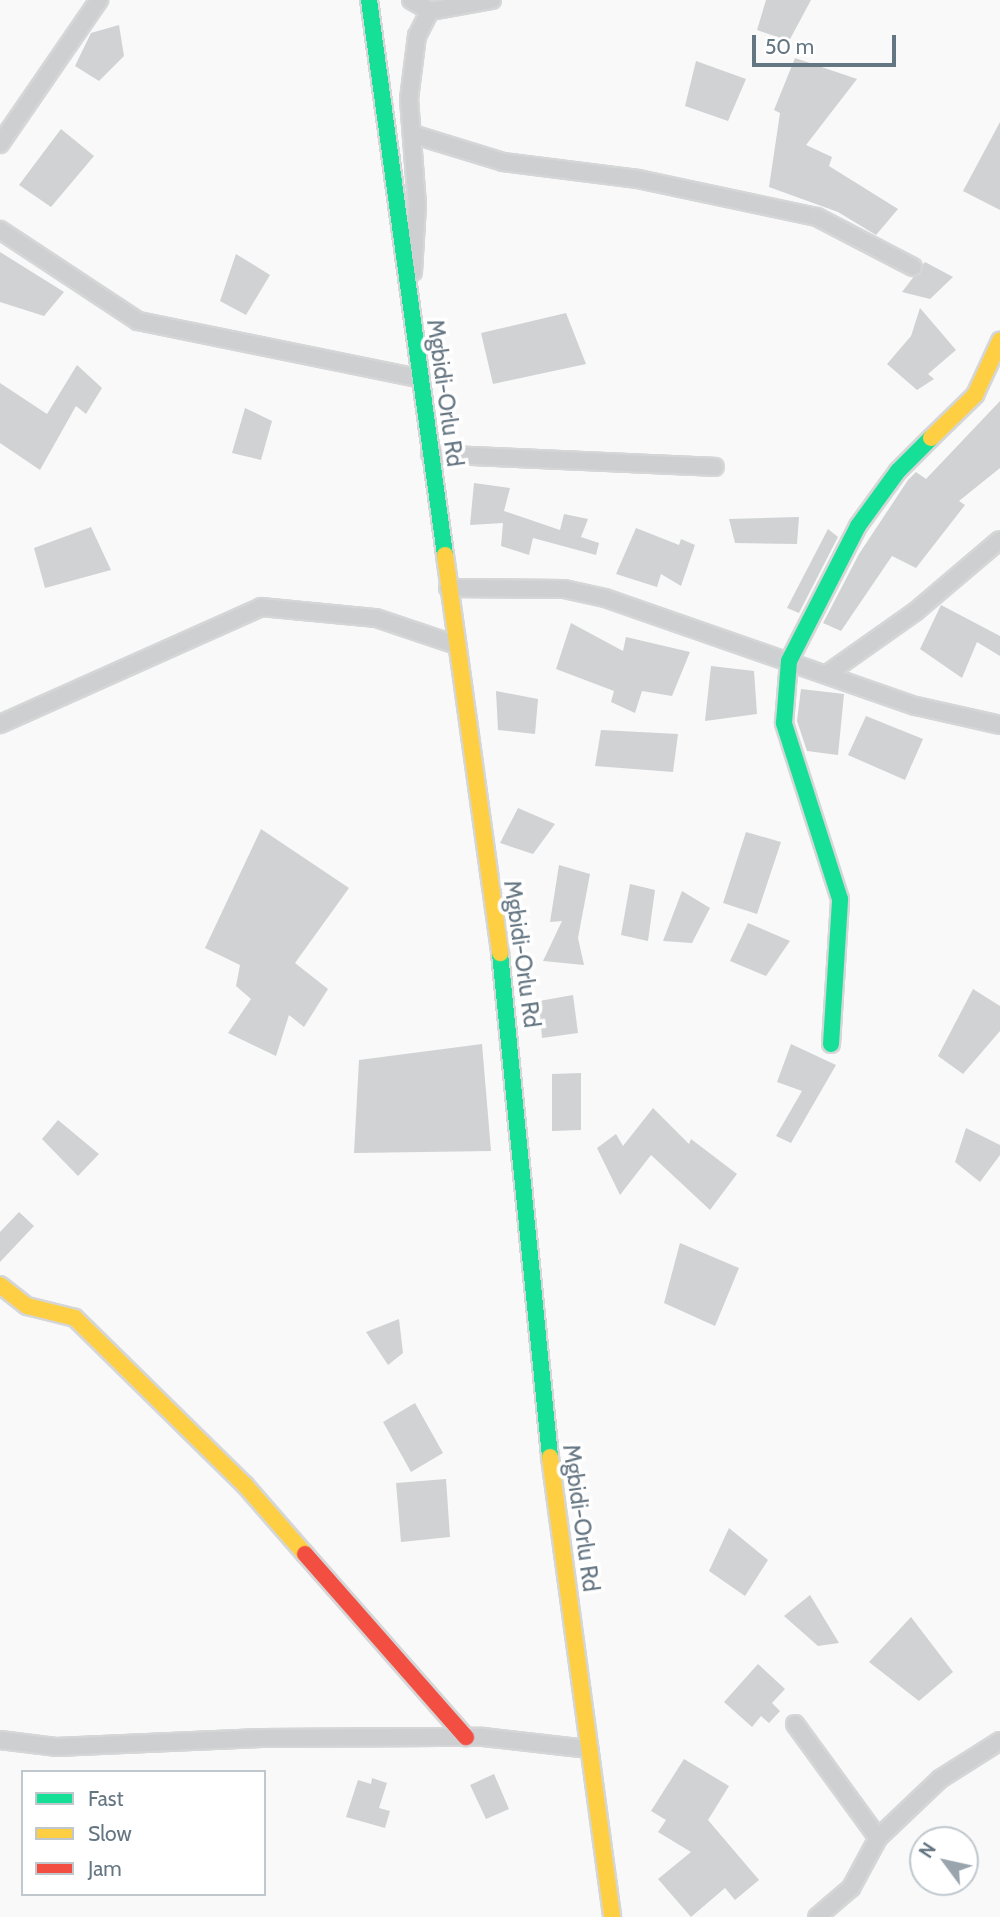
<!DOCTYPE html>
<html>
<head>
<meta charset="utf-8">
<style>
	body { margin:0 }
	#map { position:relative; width:1000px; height:1917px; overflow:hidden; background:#f9f9f9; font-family:Cabin,sans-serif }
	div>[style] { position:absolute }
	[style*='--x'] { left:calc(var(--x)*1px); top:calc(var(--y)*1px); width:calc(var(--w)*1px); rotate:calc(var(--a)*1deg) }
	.building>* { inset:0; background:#d0d2d3 }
	.roads { filter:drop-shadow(2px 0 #d5d6d7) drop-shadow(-2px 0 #d5d6d7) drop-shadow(0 2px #d5d6d7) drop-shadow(0 -2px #d5d6d7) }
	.street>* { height:16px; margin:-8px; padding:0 8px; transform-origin:8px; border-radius:8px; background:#cecfd0 }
	.fast>* { height:16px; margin:-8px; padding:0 8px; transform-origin:8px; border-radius:8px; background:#16e098 }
	.slow>* { height:16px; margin:-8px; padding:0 8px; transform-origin:8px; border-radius:8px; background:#ffcf43 }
	.jam>* { height:16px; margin:-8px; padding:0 8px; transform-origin:8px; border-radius:8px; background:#f24e42 }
	span { translate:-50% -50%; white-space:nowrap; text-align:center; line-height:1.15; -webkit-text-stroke:7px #fff; paint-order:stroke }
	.street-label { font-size:23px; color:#657683 }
	.legend { position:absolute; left:21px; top:1770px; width:245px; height:126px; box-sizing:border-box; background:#fff; border:2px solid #c1c8cd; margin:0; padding:9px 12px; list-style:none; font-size:21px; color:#657683 }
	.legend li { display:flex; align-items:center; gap:14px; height:35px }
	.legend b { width:35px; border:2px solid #c1c8cd }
	.north { position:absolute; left:909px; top:1826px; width:70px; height:70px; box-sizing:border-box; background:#fff; border:2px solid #c1c8cd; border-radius:50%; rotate:303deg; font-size:19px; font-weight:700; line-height:28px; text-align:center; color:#657683 }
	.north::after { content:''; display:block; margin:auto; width:24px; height:32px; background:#99a4ac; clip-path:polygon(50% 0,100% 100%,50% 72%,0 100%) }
	.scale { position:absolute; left:752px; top:35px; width:144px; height:32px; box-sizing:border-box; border:4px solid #657683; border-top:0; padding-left:9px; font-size:21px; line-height:24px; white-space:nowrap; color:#657683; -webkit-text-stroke:5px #fff; paint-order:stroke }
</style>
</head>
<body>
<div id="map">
	<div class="building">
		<i style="clip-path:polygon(766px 0,811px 0,789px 41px,757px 30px)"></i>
		<i style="clip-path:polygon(119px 25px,124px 56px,99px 81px,75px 66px,91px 33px)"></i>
		<i style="clip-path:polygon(795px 58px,857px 79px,806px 145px,832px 157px,829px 166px,898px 209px,876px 235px,838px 212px,769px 187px,780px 113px,774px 110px)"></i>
		<i style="clip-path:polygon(696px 61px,746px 79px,728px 121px,685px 106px)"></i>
		<i style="clip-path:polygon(1000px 122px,1000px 210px,963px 191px)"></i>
		<i style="clip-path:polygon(61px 129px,94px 156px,51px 207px,19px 185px)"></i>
		<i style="clip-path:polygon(0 252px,64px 292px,44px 316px,0 302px)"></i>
		<i style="clip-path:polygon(236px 254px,270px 275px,246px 315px,220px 301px)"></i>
		<i style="clip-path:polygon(925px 262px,953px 277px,930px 299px,902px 292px)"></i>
		<i style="clip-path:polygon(920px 308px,956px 350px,928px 374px,934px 379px,917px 390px,887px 364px,911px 336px)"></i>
		<i style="clip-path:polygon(566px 313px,586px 364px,493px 384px,481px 333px)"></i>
		<i style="clip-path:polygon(77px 365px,102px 388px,86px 414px,76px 406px,40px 470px,0 443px,0 383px,47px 414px)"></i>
		<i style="clip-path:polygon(1000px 401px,1000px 468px,959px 501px,965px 505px,916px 568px,892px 556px,841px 631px,823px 623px,859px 554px,908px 480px,916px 472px,926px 479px)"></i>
		<i style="clip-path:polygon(245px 408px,272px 421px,261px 460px,232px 453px)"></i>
		<i style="clip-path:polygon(474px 483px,510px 488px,504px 511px,560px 530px,564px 514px,588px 519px,581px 537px,599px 543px,596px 555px,533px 538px,529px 555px,501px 546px,503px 523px,470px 525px)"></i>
		<i style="clip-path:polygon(799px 517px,797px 544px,735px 543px,729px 519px)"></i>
		<i style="clip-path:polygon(91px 527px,111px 570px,45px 588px,34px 548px)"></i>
		<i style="clip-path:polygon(636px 528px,679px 545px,681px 539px,695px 545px,681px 586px,661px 574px,657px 587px,616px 574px)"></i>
		<i style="clip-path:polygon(828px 529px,838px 537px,799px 613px,787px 608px)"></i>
		<i style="clip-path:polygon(941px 605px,1000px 636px,1000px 656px,977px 642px,962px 678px,920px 649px)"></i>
		<i style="clip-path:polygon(571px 623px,623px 651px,626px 637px,690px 652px,672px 696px,642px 691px,635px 713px,611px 702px,614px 691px,556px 669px)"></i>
		<i style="clip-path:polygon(711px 666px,754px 671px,757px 714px,705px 721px)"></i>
		<i style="clip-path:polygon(801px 689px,844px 694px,838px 755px,807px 751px,797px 721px)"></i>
		<i style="clip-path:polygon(496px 691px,538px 699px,535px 734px,498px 730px)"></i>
		<i style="clip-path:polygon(866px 716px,923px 739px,905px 780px,848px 755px)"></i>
		<i style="clip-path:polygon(601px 730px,678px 734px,673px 772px,595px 766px)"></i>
		<i style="clip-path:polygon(518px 808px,555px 824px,533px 854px,500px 843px)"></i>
		<i style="clip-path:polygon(261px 829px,349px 888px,295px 963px,328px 989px,304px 1027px,289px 1015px,276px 1056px,228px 1033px,251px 999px,236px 986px,240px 965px,205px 948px)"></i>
		<i style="clip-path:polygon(746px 832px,781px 842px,757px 914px,723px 903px)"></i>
		<i style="clip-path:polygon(559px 865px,590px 874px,578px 938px,584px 965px,543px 961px,562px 921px,550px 922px)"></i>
		<i style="clip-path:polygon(630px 884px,655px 890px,648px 941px,621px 935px)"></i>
		<i style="clip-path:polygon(682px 891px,710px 908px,692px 943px,663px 941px)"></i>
		<i style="clip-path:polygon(748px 923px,790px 941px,766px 976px,730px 961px)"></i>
		<i style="clip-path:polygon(973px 989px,1000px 1006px,1000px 1031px,963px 1074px,938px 1056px)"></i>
		<i style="clip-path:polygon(573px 995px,578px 1033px,542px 1038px,539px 1001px)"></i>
		<i style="clip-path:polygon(482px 1044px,491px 1151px,354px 1153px,359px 1060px)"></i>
		<i style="clip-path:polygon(791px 1044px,836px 1065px,791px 1143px,776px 1136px,802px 1091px,777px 1082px)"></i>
		<i style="clip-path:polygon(581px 1073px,581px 1130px,552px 1131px,552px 1074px)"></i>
		<i style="clip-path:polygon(653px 1108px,689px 1144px,691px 1139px,737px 1174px,710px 1210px,651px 1155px,620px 1195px,597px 1148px,616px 1134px,623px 1146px)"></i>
		<i style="clip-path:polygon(58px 1120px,99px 1154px,78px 1176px,42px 1139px)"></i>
		<i style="clip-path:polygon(966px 1128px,1000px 1145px,1000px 1155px,980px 1182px,955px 1162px)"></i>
		<i style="clip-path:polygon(19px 1212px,34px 1226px,0 1262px,0 1232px)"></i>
		<i style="clip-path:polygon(680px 1243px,739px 1268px,715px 1326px,664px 1303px)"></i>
		<i style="clip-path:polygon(399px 1319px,403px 1353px,388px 1365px,366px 1332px)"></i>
		<i style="clip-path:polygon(415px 1403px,443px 1453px,411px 1472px,383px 1422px)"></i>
		<i style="clip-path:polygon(446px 1479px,450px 1537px,401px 1542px,396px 1483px)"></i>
		<i style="clip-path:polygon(729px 1528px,768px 1560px,745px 1596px,709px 1571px)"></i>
		<i style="clip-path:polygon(810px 1595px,839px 1643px,818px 1646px,784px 1616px)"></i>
		<i style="clip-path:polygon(911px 1617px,953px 1672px,919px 1701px,869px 1662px)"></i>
		<i style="clip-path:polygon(758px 1664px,785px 1689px,772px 1703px,780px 1711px,769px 1723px,761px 1716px,752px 1727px,724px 1702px)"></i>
		<i style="clip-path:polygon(684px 1759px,729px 1786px,708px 1820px,759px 1880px,735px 1900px,725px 1888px,691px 1917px,658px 1879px,691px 1852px,658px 1832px,666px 1820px,651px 1811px)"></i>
		<i style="clip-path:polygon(494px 1774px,509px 1809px,486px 1819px,470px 1785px)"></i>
		<i style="clip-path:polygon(372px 1778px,387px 1783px,379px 1808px,390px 1811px,385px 1828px,346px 1817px,358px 1780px,371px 1784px)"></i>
	</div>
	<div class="roads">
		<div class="street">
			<i style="--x:411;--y:0;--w:22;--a:30"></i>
			<i style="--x:430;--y:11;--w:63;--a:-10.1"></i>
			<i style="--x:412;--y:134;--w:95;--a:17.1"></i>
			<i style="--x:503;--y:162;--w:136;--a:7.2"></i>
			<i style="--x:638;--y:179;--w:183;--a:12"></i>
			<i style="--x:817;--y:217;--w:108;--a:27.5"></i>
			<i style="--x:0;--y:144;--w:175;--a:-55.5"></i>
			<i style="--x:0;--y:230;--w:165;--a:33.4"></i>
			<i style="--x:138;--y:321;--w:287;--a:11.5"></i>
			<i style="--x:413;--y:272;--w:67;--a:-86.6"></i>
			<i style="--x:417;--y:205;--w:106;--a:-94.3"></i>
			<i style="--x:409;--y:99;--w:64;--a:-82.8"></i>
			<i style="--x:417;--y:36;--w:28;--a:-63"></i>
			<i style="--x:430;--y:454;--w:285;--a:2.6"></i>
			<i style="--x:448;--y:588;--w:116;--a:0.5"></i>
			<i style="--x:564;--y:589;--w:42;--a:12.4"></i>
			<i style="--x:605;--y:598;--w:329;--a:19.2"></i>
			<i style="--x:916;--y:706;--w:86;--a:12.7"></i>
			<i style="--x:827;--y:674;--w:108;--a:-35.2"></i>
			<i style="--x:915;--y:612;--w:111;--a:-40.3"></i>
			<i style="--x:0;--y:724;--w:286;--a:-24.1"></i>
			<i style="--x:261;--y:607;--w:116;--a:5.5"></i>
			<i style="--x:376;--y:618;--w:84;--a:18.6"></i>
			<i style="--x:795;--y:1724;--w:141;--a:53.9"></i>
			<i style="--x:0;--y:1740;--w:56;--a:7.1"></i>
			<i style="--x:56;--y:1747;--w:205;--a:-2.5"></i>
			<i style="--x:261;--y:1738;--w:222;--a:-0.3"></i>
			<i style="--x:483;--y:1737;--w:107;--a:6.5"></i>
			<i style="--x:817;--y:1917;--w:45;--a:-40.5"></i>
			<i style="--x:851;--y:1888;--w:57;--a:-61.6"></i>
			<i style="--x:878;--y:1838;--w:86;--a:-43.6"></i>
			<i style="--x:940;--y:1779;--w:71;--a:-32.3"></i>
		</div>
		<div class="fast">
			<i style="--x:369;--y:0;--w:560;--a:82.2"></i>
			<i style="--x:500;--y:953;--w:506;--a:84.33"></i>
			<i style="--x:831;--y:1044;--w:145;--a:-86.4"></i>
			<i style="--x:840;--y:899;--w:185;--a:-107.7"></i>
			<i style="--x:784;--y:723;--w:62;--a:-85.4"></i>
			<i style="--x:789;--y:661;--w:152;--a:-62.9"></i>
			<i style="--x:858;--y:526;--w:68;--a:-54"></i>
			<i style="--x:898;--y:471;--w:47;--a:-45"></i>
		</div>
		<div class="slow">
			<i style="--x:931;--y:438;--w:62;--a:-44.3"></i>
			<i style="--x:975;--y:395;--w:60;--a:-65.2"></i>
			<i style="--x:445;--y:555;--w:402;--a:82.1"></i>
			<i style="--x:0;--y:1285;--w:34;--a:38"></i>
			<i style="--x:27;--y:1306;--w:49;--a:14"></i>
			<i style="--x:75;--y:1318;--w:238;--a:44.5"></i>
			<i style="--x:245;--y:1485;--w:91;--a:49"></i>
			<i style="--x:550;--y:1457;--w:464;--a:82.3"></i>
		</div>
		<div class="jam">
			<i style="--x:305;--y:1554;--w:244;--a:48.7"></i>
		</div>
	</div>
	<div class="street-label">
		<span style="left:445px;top:393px;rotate:82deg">Mgbidi-Orlu Rd</span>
		<span style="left:522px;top:954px;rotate:82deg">Mgbidi-Orlu Rd</span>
		<span style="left:581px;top:1518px;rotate:82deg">Mgbidi-Orlu Rd</span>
	</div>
	<ul class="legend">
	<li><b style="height:9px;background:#16e098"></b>Fast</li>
	<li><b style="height:9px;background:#ffcf43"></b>Slow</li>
	<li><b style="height:9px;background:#f24e42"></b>Jam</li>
	</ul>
	<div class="north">N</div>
	<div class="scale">50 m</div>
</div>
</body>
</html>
